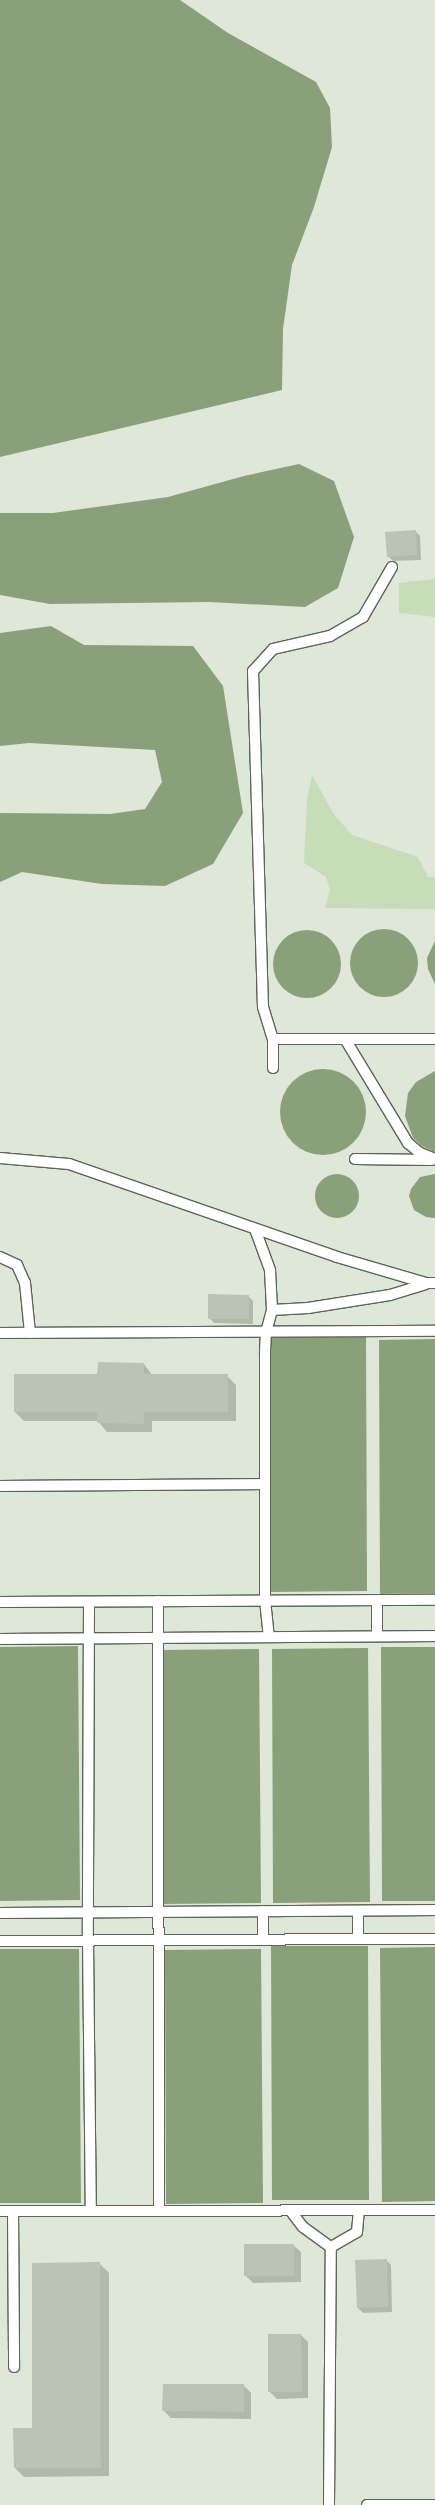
<!DOCTYPE html>
<html>
<head>
<meta charset="utf-8">
<style>
	body { margin:0 }
	#map { position:relative; width:435px; height:2505px; overflow:hidden; background:#dee7d8; font-family:Raleway,sans-serif }
	div>[style] { position:absolute }
	[style*='--x'] { left:calc(var(--x)*1px); top:calc(var(--y)*1px); width:calc(var(--w)*1px); rotate:calc(var(--a)*1deg) }
	.green>* { inset:0; background:#c7ddb9 }
	.water>* { inset:0; background:#89a07a }
	.round { border-radius:50% }
	.shadow>* { inset:0; background:#0003 }
	.building>* { inset:0; background:#bac3b5 }
	.roads { filter:drop-shadow(1px 0 #5d6558) drop-shadow(-1px 0 #5d6558) drop-shadow(0 1px #5d6558) drop-shadow(0 -1px #5d6558) }
	.lane>* { height:10px; margin:-5px; padding:0 5px; transform-origin:5px; border-radius:5px; background:#fff }
	span { translate:-50% -50%; white-space:nowrap; text-align:center; line-height:1.15; -webkit-text-stroke:4px #dee7d8; paint-order:stroke }
</style>
</head>
<body>
<div id="map">
	<div class="green">
		<i style="clip-path:polygon(435px 579px,435px 617px,399px 613px,399px 583px)"></i>
		<i style="clip-path:polygon(312px 775px,333px 813px,352px 835px,418px 857px,428px 877px,435px 877px,435px 909px,325px 908px,330px 890px,326px 877px,304px 863px,307px 800px)"></i>
	</div>
	<div class="water">
		<i style="clip-path:polygon(0 0,180px 0,228px 33px,316px 82px,330px 108px,332px 147px,314px 207px,292px 265px,283px 329px,282px 390px,0 457px)"></i>
		<i style="clip-path:polygon(299px 464px,334px 481px,354px 537px,338px 588px,305px 607px,209px 602px,50px 604px,0 595px,0 513px,53px 513px,168px 497px,244px 476px)"></i>
		<i style="clip-path:polygon(51px 626px,84px 645px,193px 646px,223px 686px,243px 813px,213px 864px,165px 886px,102px 884px,22px 872px,0 882px,0 813px,110px 814px,145px 809px,162px 782px,155px 750px,29px 743px,0 746px,0 633px)"></i>
		<i class="round" style="left:350px;top:929px;width:68px;height:68px"></i>
		<i class="round" style="left:273px;top:930px;width:68px;height:68px"></i>
		<i style="clip-path:polygon(435px 941px,435px 984px,428px 969px,427px 958px)"></i>
		<i class="round" style="left:280px;top:1069px;width:86px;height:86px"></i>
		<i style="clip-path:polygon(435px 1071px,435px 1152px,422px 1146px,413px 1138px,405px 1116px,408px 1093px,416px 1082px)"></i>
		<i class="round" style="left:315px;top:1174px;width:44px;height:44px"></i>
		<i style="clip-path:polygon(435px 1174px,435px 1218px,426px 1217px,414px 1210px,409px 1196px,411px 1189px,420px 1177px)"></i>
		<i style="clip-path:polygon(366px 1337px,367px 1591px,271px 1592px,269px 1338px)"></i>
		<i style="clip-path:polygon(435px 1339px,435px 1593px,380px 1594px,379px 1340px)"></i>
		<i style="clip-path:polygon(78px 1646px,80px 1900px,0 1901px,0 1647px)"></i>
		<i style="clip-path:polygon(381px 1647px,435px 1647px,435px 1901px,382px 1901px)"></i>
		<i style="clip-path:polygon(368px 1648px,370px 1902px,273px 1903px,272px 1649px)"></i>
		<i style="clip-path:polygon(259px 1649px,261px 1903px,164px 1904px,162px 1650px)"></i>
		<i style="clip-path:polygon(271px 1946px,368px 1946px,369px 2200px,272px 2200px)"></i>
		<i style="clip-path:polygon(435px 1947px,435px 2201px,382px 2202px,380px 1948px)"></i>
		<i style="clip-path:polygon(0 1949px,79px 1949px,81px 2203px,0 2203px)"></i>
		<i style="clip-path:polygon(261px 1949px,263px 2203px,166px 2204px,165px 1950px)"></i>
	</div>
	<div class="shadow">
		<i style="clip-path:polygon(415px 531px,420px 536px,421px 560px,393px 561px,388px 556px)"></i>
		<i style="clip-path:polygon(248px 1296px,253px 1301px,253px 1324px,214px 1323px,209px 1318px)"></i>
		<i style="clip-path:polygon(144px 1364px,153px 1376px,227px 1376px,236px 1385px,236px 1421px,152px 1421px,152px 1432px,107px 1432px,98px 1421px,24px 1421px,15px 1412px,99px 1376px)"></i>
		<i style="clip-path:polygon(293px 2245px,301px 2252px,301px 2282px,253px 2283px,246px 2276px)"></i>
		<i style="clip-path:polygon(386px 2260px,391px 2265px,392px 2312px,363px 2313px,358px 2308px)"></i>
		<i style="clip-path:polygon(100px 2264px,109px 2273px,109px 2476px,24px 2477px,15px 2468px,33px 2429px)"></i>
		<i style="clip-path:polygon(301px 2335px,308px 2342px,308px 2398px,277px 2399px,269px 2391px)"></i>
		<i style="clip-path:polygon(244px 2386px,251px 2393px,251px 2419px,171px 2418px,164px 2411px)"></i>
	</div>
	<div class="building">
		<i style="clip-path:polygon(416px 530px,417px 555px,387px 557px,385px 532px)"></i>
		<i style="clip-path:polygon(208px 1294px,249px 1295px,249px 1319px,208px 1319px)"></i>
		<i style="clip-path:polygon(98px 1362px,144px 1363px,144px 1374px,228px 1374px,228px 1412px,144px 1412px,144px 1424px,97px 1423px,97px 1412px,14px 1412px,14px 1374px,97px 1374px)"></i>
		<i style="clip-path:polygon(244px 2244px,294px 2244px,294px 2276px,244px 2276px)"></i>
		<i style="clip-path:polygon(387px 2259px,388px 2307px,357px 2308px,355px 2260px)"></i>
		<i style="clip-path:polygon(100px 2262px,101px 2468px,14px 2468px,13px 2428px,32px 2428px,32px 2263px)"></i>
		<i style="clip-path:polygon(268px 2334px,301px 2334px,302px 2392px,268px 2392px)"></i>
		<i style="clip-path:polygon(163px 2384px,244px 2384px,244px 2412px,162px 2411px)"></i>
	</div>
	<div class="roads">
		<div class="lane">
			<i style="--x:392;--y:567;--w:58;--a:120.1"></i>
			<i style="--x:363;--y:617;--w:38;--a:150"></i>
			<i style="--x:330;--y:636;--w:58;--a:167.2"></i>
			<i style="--x:273;--y:649;--w:30;--a:132"></i>
			<i style="--x:253;--y:671;--w:336;--a:88.3"></i>
			<i style="--x:263;--y:1007;--w:34;--a:73"></i>
			<i style="--x:273;--y:1039;--w:162;--a:0"></i>
			<i style="--x:273;--y:1039;--w:29;--a:90"></i>
			<i style="--x:345;--y:1039;--w:122;--a:58.8"></i>
			<i style="--x:408;--y:1143;--w:16;--a:40"></i>
			<i style="--x:420;--y:1153;--w:16;--a:22"></i>
			<i style="--x:0;--y:1158;--w:69;--a:5"></i>
			<i style="--x:69;--y:1164;--w:284;--a:19.1"></i>
			<i style="--x:337;--y:1257;--w:93;--a:16.3"></i>
			<i style="--x:426;--y:1283;--w:9;--a:0"></i>
			<i style="--x:355;--y:1159;--w:77;--a:0.7"></i>
			<i style="--x:255;--y:1229;--w:44;--a:69.9"></i>
			<i style="--x:270;--y:1270;--w:40;--a:87.1"></i>
			<i style="--x:272;--y:1310;--w:23;--a:105"></i>
			<i style="--x:266;--y:1332;--w:21;--a:93"></i>
			<i style="--x:265;--y:1353;--w:247;--a:90"></i>
			<i style="--x:265;--y:1600;--w:37;--a:84"></i>
			<i style="--x:0;--y:1257;--w:19;--a:25"></i>
			<i style="--x:17;--y:1265;--w:20;--a:66"></i>
			<i style="--x:25;--y:1283;--w:50;--a:84.3"></i>
			<i style="--x:272;--y:1310;--w:36;--a:-3"></i>
			<i style="--x:308;--y:1308;--w:83;--a:-9"></i>
			<i style="--x:390;--y:1295;--w:37;--a:-17"></i>
			<i style="--x:0;--y:1333;--w:435;--a:-0.3"></i>
			<i style="--x:0;--y:1486;--w:265;--a:-0.4"></i>
			<i style="--x:377;--y:1600;--w:36;--a:90"></i>
			<i style="--x:158;--y:1601;--w:610;--a:89.91"></i>
			<i style="--x:0;--y:1602;--w:435;--a:-0.3"></i>
			<i style="--x:89;--y:1602;--w:338;--a:90.2"></i>
			<i style="--x:88;--y:1940;--w:271;--a:89.4"></i>
			<i style="--x:0;--y:1639;--w:435;--a:-0.4"></i>
			<i style="--x:263;--y:1911;--w:28;--a:90"></i>
			<i style="--x:0;--y:1913;--w:435;--a:-0.4"></i>
			<i style="--x:358;--y:1939;--w:28;--a:-90"></i>
			<i style="--x:0;--y:1941;--w:435;--a:-0.3"></i>
			<i style="--x:290;--y:2210;--w:21;--a:53"></i>
			<i style="--x:303;--y:2227;--w:34;--a:36"></i>
			<i style="--x:0;--y:2211;--w:435;--a:-0.1"></i>
			<i style="--x:13;--y:2211;--w:156;--a:89.6"></i>
			<i style="--x:329;--y:2505;--w:258;--a:-89.6"></i>
			<i style="--x:331;--y:2247;--w:30;--a:-30"></i>
			<i style="--x:357;--y:2232;--w:22;--a:-85"></i>
			<i style="--x:367;--y:2505;--w:67;--a:0"></i>
		</div>
	</div>
</div>
</body>
</html>
